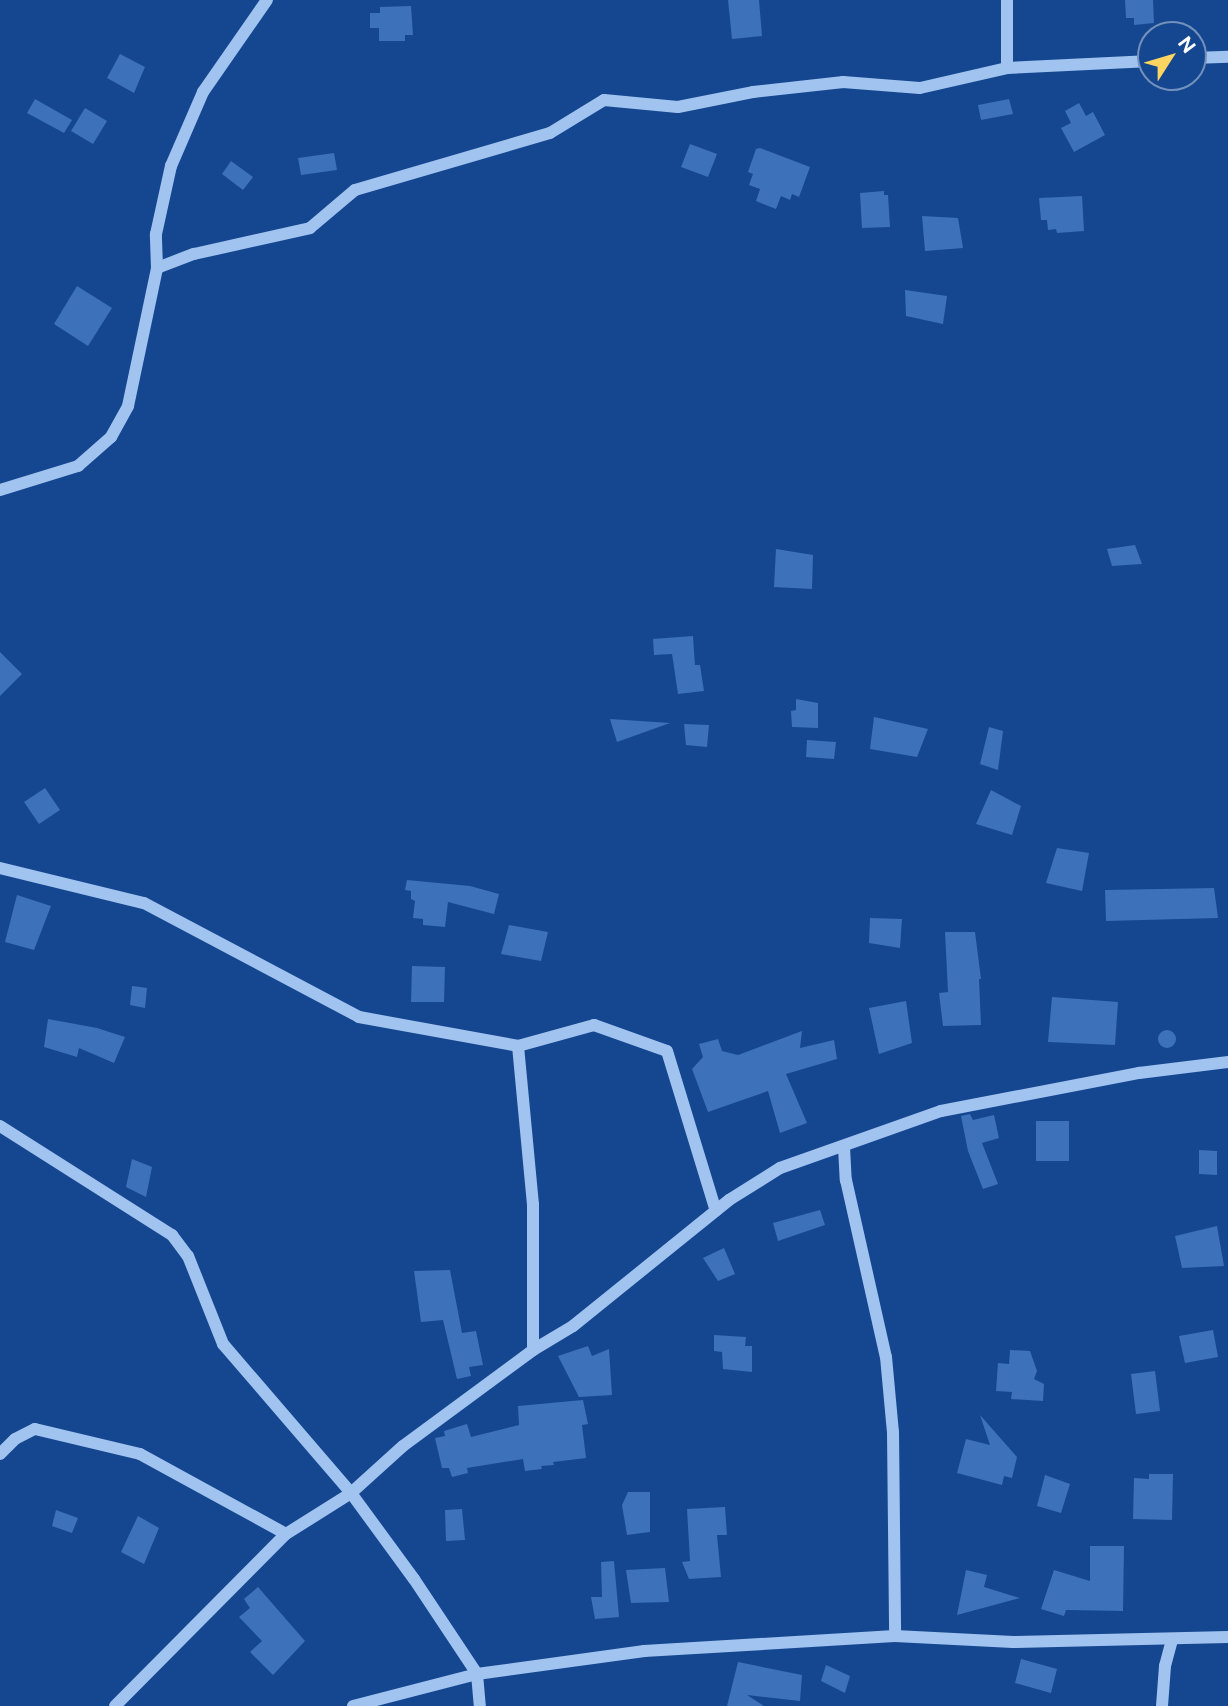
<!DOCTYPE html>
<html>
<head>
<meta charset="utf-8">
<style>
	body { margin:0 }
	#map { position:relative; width:1228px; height:1706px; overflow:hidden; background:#154790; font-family:"Public Sans",sans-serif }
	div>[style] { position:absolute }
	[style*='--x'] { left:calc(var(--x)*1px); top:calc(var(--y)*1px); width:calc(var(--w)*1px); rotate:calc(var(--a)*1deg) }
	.building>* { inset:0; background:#3d71b9 }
	.round { border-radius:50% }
	.minor>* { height:12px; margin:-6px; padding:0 6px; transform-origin:6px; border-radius:6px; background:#a1c3f0 }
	span { translate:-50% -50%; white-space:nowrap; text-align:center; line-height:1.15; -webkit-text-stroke:7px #154790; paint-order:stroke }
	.north { position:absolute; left:1137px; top:21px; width:70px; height:70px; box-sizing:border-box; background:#154790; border:2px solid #7391bc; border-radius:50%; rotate:53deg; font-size:19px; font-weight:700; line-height:28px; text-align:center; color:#fff }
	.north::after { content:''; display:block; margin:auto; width:24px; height:32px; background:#ffd561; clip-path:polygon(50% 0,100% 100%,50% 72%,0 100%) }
</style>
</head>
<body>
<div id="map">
	<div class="building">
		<i style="clip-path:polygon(728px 0,759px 0,762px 36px,732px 39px)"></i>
		<i style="clip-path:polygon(1125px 0,1153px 0,1154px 23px,1134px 25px,1134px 18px,1126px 18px)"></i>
		<i style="clip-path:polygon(411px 6px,413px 35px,405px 35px,405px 41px,379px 41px,379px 28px,370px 28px,370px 13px,380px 13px,380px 7px)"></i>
		<i style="clip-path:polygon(120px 54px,145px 67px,134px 93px,107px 78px)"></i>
		<i style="clip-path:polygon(35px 99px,72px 120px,64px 133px,27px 113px)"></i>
		<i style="clip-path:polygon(1009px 99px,1013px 114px,981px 120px,978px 105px)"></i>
		<i style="clip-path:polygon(1079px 103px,1086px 116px,1093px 112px,1105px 135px,1074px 152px,1061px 128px,1071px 123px,1065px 111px)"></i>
		<i style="clip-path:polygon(85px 108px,107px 121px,93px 144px,71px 131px)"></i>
		<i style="clip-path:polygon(690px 144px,717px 154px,708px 177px,681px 167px)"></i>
		<i style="clip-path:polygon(760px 148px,810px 167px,799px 197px,792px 194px,790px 200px,781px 196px,776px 209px,756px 201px,760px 189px,749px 185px,753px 174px,748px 172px,756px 149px)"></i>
		<i style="clip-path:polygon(334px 153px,337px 170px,301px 175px,298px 158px)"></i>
		<i style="clip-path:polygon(231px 161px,253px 177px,243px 190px,222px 174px)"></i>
		<i style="clip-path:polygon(884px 191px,884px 195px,888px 195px,890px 227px,862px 228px,860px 193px)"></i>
		<i style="clip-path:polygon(1082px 196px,1084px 231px,1057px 233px,1056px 229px,1048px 230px,1047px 220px,1041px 220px,1039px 198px)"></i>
		<i style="clip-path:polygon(922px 216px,958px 218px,963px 248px,925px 251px)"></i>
		<i style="clip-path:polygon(77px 286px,112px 308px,88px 346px,54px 324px)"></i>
		<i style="clip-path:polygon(905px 290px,947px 296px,943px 324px,906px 316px)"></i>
		<i style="clip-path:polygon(1135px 545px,1142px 564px,1112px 566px,1107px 549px)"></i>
		<i style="clip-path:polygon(776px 549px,813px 555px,812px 589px,774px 587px)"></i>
		<i style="clip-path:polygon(693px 636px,695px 665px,700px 665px,704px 691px,678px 694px,672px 654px,654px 655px,653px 639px)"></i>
		<i style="clip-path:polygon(0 652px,22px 674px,0 696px)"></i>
		<i style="clip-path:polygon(796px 699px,818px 703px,818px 728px,792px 727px,791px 711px,796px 710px)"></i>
		<i style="clip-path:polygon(874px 717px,928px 729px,917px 757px,870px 749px)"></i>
		<i style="clip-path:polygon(610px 719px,670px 723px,617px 742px)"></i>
		<i style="clip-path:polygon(684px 724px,709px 725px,707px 747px,686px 745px)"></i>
		<i style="clip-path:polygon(989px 727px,1003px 731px,998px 770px,980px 764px)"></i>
		<i style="clip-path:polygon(807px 740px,836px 742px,834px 759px,806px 757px)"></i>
		<i style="clip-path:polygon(45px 788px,60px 810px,39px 824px,24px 802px)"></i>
		<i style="clip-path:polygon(991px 790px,1021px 806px,1012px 835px,976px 824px)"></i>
		<i style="clip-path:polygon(1057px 848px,1089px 853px,1082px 891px,1046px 883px)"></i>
		<i style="clip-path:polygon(407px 880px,470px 886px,499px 894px,494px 914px,448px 902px,445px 927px,423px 925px,423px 919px,413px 918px,415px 901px,411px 899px,411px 891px,405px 890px)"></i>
		<i style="clip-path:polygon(1214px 888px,1218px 918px,1106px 921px,1105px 890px)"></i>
		<i style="clip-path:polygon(17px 895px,51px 906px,34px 950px,5px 942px)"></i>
		<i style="clip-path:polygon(870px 918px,902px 919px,900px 948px,869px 943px)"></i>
		<i style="clip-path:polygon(509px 925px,548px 932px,541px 961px,501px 954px)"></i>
		<i style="clip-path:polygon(945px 932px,975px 932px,981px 979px,979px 979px,981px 1025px,943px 1026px,939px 993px,948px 992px)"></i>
		<i style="clip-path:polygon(412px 966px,445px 967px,444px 1002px,411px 1002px)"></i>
		<i style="clip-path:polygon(132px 986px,147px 988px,145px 1008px,130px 1005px)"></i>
		<i style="clip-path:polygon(1052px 997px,1118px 1002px,1115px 1045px,1048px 1042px)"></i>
		<i style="clip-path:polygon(906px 1001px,912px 1043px,879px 1054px,869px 1008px)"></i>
		<i style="clip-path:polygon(48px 1019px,97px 1028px,125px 1037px,114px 1063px,79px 1048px,77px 1057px,44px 1047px)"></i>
		<i class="round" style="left:1158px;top:1030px;width:18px;height:18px"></i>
		<i style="clip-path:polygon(802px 1031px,800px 1048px,834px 1040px,837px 1059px,786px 1074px,807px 1123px,780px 1133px,768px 1091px,708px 1112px,692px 1069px,703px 1057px,699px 1044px,718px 1039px,722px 1051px,738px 1055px)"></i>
		<i style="clip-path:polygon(970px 1114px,973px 1120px,994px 1115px,999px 1138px,982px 1143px,998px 1184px,983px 1189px,968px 1151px,961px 1116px)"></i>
		<i style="clip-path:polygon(1036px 1121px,1069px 1121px,1069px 1161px,1036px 1161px)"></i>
		<i style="clip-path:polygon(1199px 1150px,1217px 1151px,1217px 1175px,1199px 1174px)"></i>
		<i style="clip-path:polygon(132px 1159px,152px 1167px,146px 1197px,126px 1187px)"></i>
		<i style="clip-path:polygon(820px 1210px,825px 1225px,778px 1241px,773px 1223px)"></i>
		<i style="clip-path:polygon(1217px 1226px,1224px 1266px,1182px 1268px,1175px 1236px)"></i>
		<i style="clip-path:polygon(724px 1248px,735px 1274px,718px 1281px,703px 1258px)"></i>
		<i style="clip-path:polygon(450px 1270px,462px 1333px,476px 1331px,483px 1365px,469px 1367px,471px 1376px,457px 1379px,443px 1320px,421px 1322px,414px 1271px)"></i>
		<i style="clip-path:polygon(1213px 1330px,1218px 1357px,1185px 1363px,1179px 1336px)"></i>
		<i style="clip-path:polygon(714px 1335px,746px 1337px,745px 1346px,752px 1346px,752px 1372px,723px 1369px,722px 1352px,714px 1351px)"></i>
		<i style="clip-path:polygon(588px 1346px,592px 1356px,609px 1349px,612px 1395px,579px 1397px,558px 1356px)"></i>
		<i style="clip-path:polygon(1010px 1350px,1030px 1351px,1037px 1371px,1034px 1379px,1044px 1384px,1043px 1401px,1011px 1399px,1012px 1392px,996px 1391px,998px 1363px,1009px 1364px)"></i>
		<i style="clip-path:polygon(1155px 1371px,1160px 1411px,1136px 1414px,1131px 1374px)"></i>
		<i style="clip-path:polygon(583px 1400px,588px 1424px,582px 1425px,586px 1458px,553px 1462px,554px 1465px,541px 1466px,542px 1469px,525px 1471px,523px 1459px,467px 1468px,468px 1473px,452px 1477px,449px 1468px,442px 1468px,435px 1438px,445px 1436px,444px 1431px,467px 1424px,471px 1437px,519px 1425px,518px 1406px)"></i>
		<i style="clip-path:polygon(980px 1415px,1017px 1457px,1012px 1478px,1004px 1476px,1002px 1485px,957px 1473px,966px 1439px,990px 1445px)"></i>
		<i style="clip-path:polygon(1149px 1474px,1173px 1474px,1172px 1520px,1133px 1519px,1134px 1478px,1149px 1479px)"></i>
		<i style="clip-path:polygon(1045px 1475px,1070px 1484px,1061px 1513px,1037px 1506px)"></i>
		<i style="clip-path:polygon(628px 1492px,650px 1492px,650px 1532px,627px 1535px,622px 1505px)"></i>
		<i style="clip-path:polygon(725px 1507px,727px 1535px,717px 1535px,721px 1577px,689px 1579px,682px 1562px,690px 1561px,687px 1509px)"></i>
		<i style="clip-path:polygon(462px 1509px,465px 1540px,446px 1541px,445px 1510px)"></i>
		<i style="clip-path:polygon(56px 1510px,78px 1518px,72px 1533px,52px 1526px)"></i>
		<i style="clip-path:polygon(138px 1516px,159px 1528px,144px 1564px,121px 1552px)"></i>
		<i style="clip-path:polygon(1090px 1546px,1124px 1546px,1123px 1611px,1066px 1610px,1064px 1616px,1041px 1609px,1054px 1570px,1090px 1581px)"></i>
		<i style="clip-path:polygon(614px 1561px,619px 1617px,595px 1619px,591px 1597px,602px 1597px,601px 1562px)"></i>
		<i style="clip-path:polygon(665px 1568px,669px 1602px,631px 1603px,626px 1570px)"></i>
		<i style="clip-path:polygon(966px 1570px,987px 1575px,984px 1587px,1020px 1598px,957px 1615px)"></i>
		<i style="clip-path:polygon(258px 1587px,305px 1641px,273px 1675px,250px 1652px,262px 1641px,239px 1617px,250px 1608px,244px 1599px)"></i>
		<i style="clip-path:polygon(1021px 1659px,1057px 1669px,1051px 1693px,1015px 1683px)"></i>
		<i style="clip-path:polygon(738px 1662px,802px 1675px,800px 1701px,747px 1695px,764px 1706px,727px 1706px)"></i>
		<i style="clip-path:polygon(826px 1665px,850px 1676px,845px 1693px,821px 1681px)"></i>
	</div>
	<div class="minor">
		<i style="--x:1193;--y:58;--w:35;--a:-2"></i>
		<i style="--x:1007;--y:68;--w:68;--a:-90"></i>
		<i style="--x:157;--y:268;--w:40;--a:-21"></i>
		<i style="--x:194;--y:254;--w:119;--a:-12.6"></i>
		<i style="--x:310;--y:228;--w:59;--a:-40.2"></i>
		<i style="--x:355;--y:190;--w:203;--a:-16.3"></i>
		<i style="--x:550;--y:133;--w:63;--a:-31.4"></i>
		<i style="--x:604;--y:100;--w:74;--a:5.4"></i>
		<i style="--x:678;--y:107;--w:76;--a:-11.3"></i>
		<i style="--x:753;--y:92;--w:91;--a:-6.3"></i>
		<i style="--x:843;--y:82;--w:77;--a:4.5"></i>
		<i style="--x:920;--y:88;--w:89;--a:-12.9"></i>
		<i style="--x:1007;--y:68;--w:144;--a:-2.8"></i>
		<i style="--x:0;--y:490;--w:82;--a:-17.1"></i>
		<i style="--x:78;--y:466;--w:44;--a:-41.3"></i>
		<i style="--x:111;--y:437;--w:35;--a:-61"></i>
		<i style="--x:128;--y:406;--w:141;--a:-78.1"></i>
		<i style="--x:157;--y:268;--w:34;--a:-92"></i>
		<i style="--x:156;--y:234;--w:70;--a:-77.6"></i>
		<i style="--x:171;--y:166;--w:81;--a:-66.6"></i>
		<i style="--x:203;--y:92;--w:112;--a:-55.2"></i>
		<i style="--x:0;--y:868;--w:148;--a:13.7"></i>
		<i style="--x:144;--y:903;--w:243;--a:27.9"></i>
		<i style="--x:359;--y:1017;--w:162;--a:10.3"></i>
		<i style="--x:518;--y:1046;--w:79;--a:-15.4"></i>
		<i style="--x:594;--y:1025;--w:77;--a:19.6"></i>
		<i style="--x:667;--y:1051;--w:167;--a:73"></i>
		<i style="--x:518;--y:1046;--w:159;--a:84.6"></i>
		<i style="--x:533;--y:1204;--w:146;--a:90"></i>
		<i style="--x:0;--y:1126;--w:204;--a:32.4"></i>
		<i style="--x:172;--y:1235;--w:26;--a:53"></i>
		<i style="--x:188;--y:1256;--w:95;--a:68.3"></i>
		<i style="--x:223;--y:1344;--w:196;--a:49.3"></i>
		<i style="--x:351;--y:1493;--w:107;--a:53.8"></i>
		<i style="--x:414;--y:1579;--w:114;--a:56.4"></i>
		<i style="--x:477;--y:1674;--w:32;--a:85"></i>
		<i style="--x:844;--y:1147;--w:33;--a:87"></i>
		<i style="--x:846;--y:1180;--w:181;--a:77.3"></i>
		<i style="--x:886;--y:1357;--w:75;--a:84.7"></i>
		<i style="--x:893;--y:1432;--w:204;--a:89.4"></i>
		<i style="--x:0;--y:1454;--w:21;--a:-45"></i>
		<i style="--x:15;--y:1439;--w:22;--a:-27"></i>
		<i style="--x:35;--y:1429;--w:108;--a:13.4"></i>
		<i style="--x:140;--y:1454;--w:166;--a:28.7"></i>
		<i style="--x:115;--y:1706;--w:243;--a:-45.2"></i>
		<i style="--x:286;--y:1534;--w:77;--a:-32.2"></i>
		<i style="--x:351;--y:1493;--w:70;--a:-42.1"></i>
		<i style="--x:403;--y:1446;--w:162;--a:-36.4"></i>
		<i style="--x:533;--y:1350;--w:47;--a:-31"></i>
		<i style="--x:573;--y:1326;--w:201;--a:-38.9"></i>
		<i style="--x:729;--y:1200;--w:60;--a:-32.1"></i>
		<i style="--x:780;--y:1168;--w:171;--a:-19.5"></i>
		<i style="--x:941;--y:1111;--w:202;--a:-10.9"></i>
		<i style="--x:1139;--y:1073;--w:90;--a:-7"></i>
		<i style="--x:353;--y:1706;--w:128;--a:-14.5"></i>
		<i style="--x:477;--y:1674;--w:169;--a:-7.8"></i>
		<i style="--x:644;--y:1651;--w:251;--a:-3.4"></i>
		<i style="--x:895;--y:1636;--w:118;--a:2.9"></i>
		<i style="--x:1013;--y:1642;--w:215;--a:-1.3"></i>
		<i style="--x:1162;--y:1706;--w:40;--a:-85.7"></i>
		<i style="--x:1165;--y:1666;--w:27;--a:-75"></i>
	</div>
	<div class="north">N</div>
</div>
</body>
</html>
